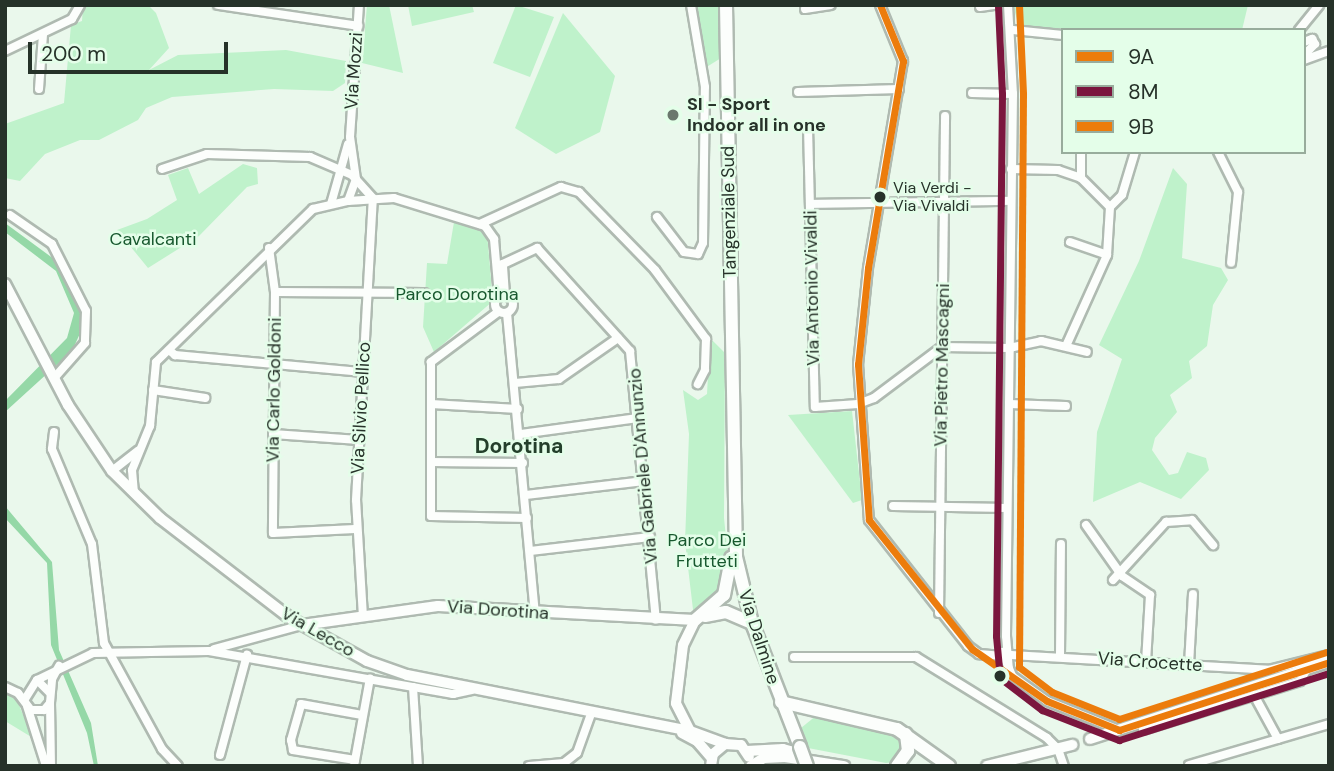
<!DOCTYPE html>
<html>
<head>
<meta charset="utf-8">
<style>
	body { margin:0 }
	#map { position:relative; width:1334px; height:771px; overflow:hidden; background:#eaf8ec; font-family:"DM Sans",sans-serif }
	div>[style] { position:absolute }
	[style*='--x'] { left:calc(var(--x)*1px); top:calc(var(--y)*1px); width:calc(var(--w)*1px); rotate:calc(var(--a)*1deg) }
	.green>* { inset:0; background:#bff2cb }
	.water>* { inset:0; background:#95d8a7 }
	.roads { filter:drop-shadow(2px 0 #afbab1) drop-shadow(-2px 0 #afbab1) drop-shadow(0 2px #afbab1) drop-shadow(0 -2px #afbab1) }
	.minor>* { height:8px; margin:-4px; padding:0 4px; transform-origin:4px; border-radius:4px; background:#fcfefc }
	.minor>.ring { margin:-4px; padding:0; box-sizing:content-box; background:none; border:8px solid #fcfefc; border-radius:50% }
	.major>* { height:10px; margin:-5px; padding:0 5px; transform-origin:5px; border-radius:5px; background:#fcfefc }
	.highway>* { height:12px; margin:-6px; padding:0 6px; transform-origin:6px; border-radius:6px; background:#fcfefc }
	.bridges { filter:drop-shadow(2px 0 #afbab1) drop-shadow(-2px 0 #afbab1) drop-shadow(0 2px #afbab1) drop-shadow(0 -2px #afbab1) }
	.highway-bridge>* { height:12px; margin:-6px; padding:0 6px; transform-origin:6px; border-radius:6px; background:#fcfefc }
	.bus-1>* { height:7px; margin:-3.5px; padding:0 3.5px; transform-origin:3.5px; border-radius:3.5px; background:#ec7c0c }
	.bus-2>* { height:7px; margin:-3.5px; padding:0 3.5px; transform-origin:3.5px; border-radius:3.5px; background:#7b163e }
	.bus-3>* { height:7px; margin:-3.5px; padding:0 3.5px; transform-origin:3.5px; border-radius:3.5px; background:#ec7c0c }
	.dots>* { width:19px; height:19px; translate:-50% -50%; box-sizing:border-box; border:4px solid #e4fee9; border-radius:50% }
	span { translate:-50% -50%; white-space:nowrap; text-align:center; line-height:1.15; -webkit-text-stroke:5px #e4fee9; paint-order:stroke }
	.bus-label { font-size:16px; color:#263229 }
	.left { translate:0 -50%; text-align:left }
	.street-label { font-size:18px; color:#263229 }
	.poi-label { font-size:18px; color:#263229; font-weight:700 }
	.park-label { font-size:18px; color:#17582e }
	.quarter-label { font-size:21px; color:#243f2b; font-weight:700 }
	.frame { position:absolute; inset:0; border:7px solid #263229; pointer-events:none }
	.legend { position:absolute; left:1061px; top:28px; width:245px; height:126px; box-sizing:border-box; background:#e4fee9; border:2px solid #98ac9c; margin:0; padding:9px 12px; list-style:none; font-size:21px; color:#263229 }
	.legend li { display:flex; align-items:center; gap:14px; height:35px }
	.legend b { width:35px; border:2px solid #98ac9c }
	.scale { position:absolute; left:28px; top:42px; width:200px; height:32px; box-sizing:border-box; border:4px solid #263229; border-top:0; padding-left:9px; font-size:21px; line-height:24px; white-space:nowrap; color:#263229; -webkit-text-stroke:5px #e4fee9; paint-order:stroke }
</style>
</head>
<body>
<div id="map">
	<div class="green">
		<i style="clip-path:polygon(83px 5px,148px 5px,156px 13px,169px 48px,149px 70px,178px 55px,286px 50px,346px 61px,345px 83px,333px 91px,274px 89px,172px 97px,146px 108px,138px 120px,99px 140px,80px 140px,45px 154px,20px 181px,5px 178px,5px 124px,64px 103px,71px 25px,82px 21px)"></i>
		<i style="clip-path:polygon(367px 5px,389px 5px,403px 73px,362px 63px)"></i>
		<i style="clip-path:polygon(408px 5px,472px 5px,474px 12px,412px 26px)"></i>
		<i style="clip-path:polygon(516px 5px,554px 17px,530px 77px,493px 63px)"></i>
		<i style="clip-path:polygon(694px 5px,719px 5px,721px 58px,705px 68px)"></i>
		<i style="clip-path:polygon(1013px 5px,1248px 5px,1242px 30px,1063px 32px,1019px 27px)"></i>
		<i style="clip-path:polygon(563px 13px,615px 76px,600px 132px,556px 154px,515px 128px)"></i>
		<i style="clip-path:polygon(243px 164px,257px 168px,258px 184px,247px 187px,199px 236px,148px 268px,117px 230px,147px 219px,177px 200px,168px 175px,188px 168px,199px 194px)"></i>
		<i style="clip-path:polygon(1173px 168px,1187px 184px,1182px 258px,1221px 268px,1228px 280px,1213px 305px,1207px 346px,1189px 361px,1192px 378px,1170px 395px,1177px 412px,1155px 438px,1152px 450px,1169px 475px,1178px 473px,1187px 452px,1206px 458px,1209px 470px,1181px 499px,1140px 482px,1093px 502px,1097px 432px,1122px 359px,1099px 345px,1139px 261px)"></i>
		<i style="clip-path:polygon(454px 222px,487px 233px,493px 301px,434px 352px,423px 327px,427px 263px,447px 264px)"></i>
		<i style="clip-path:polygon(710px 338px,725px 353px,724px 518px,728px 557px,720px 593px,694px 618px,685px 542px,689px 434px,683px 390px,698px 400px,707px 394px)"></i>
		<i style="clip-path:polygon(852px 411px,862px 500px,853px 503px,788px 415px)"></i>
		<i style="clip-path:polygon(5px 689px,23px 704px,19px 705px,33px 738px,5px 721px)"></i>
		<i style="clip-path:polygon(817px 715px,899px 735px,904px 751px,894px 762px,886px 763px,808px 748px,801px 728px)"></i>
	</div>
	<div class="water">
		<i style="clip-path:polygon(5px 223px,58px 262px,81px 303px,82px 315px,82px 329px,72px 351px,5px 412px,5px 401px,67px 338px,74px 313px,56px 271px,5px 232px)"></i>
		<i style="clip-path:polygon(5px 506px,52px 562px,59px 650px,91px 723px,98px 766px,94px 766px,87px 733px,51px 645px,47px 563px,5px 518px)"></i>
	</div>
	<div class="roads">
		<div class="minor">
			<i style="--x:218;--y:5;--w:142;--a:8.5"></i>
			<i style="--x:880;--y:5;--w:61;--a:67.7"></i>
			<i style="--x:903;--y:61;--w:210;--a:99.6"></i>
			<i style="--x:868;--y:268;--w:97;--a:95.9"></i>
			<i style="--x:858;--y:364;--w:156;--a:86"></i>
			<i style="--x:869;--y:520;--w:160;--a:51.8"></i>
			<i style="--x:968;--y:646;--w:14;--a:36"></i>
			<i style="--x:979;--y:654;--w:21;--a:5"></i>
			<i style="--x:1008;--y:5;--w:89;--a:86.8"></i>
			<i style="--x:1013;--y:94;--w:542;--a:90.74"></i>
			<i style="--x:1006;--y:636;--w:37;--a:85"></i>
			<i style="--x:980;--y:7;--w:14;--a:-8"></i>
			<i style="--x:805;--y:9;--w:26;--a:-9"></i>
			<i style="--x:1013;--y:30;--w:50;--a:5.7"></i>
			<i style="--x:1299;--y:30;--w:32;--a:-51"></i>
			<i style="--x:1304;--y:42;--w:9;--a:-21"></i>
			<i style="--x:1312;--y:39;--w:6;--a:59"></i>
			<i style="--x:1315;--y:44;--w:16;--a:135"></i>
			<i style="--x:5;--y:51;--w:74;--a:-25.5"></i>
			<i style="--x:72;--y:19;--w:16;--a:-60"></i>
			<i style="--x:1304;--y:60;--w:27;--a:-20"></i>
			<i style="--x:39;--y:89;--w:55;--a:-85.8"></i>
			<i style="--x:798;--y:92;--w:101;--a:-1.7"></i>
			<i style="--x:972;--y:93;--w:41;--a:1.4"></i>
			<i style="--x:808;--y:127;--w:280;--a:88.6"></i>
			<i style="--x:815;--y:407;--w:43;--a:-4"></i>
			<i style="--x:858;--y:404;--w:17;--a:-21"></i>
			<i style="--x:874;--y:398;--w:85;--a:-36.9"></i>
			<i style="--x:942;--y:347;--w:67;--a:0.9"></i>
			<i style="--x:1009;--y:348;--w:33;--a:-12"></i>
			<i style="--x:1041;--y:341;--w:47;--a:13.4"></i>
			<i style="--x:1081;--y:152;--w:26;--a:90"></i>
			<i style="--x:1218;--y:152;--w:45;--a:63.4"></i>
			<i style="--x:1238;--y:192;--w:71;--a:95.6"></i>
			<i style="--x:162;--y:169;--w:47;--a:-18.4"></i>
			<i style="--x:207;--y:154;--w:103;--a:1.7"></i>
			<i style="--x:310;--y:157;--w:46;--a:23.2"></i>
			<i style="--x:352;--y:175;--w:31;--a:48"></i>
			<i style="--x:1011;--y:169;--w:47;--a:1.2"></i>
			<i style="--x:1058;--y:170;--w:24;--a:19"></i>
			<i style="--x:1081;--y:178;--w:41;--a:45"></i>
			<i style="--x:348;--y:201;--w:23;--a:-70"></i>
			<i style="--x:356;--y:179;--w:42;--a:-98.1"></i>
			<i style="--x:350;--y:137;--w:132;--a:-86.1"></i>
			<i style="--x:331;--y:204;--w:62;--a:-74.2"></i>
			<i style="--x:810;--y:204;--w:201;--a:-0.9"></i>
			<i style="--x:10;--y:215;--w:51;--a:34.6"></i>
			<i style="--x:52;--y:244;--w:75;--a:63.1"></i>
			<i style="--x:86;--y:311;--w:32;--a:92"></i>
			<i style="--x:85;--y:343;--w:45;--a:131.4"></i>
			<i style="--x:657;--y:217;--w:44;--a:52.4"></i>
			<i style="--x:684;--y:252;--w:14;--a:8"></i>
			<i style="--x:698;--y:254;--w:12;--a:-66"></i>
			<i style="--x:703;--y:243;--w:156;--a:-89.3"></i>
			<i style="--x:705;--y:87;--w:83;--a:-99.7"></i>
			<i style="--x:480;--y:224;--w:89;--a:-24.6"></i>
			<i style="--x:561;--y:187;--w:19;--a:16"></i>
			<i style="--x:579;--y:192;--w:109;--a:45.7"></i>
			<i style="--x:655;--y:270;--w:86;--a:53.5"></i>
			<i style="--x:706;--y:339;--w:31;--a:92"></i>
			<i style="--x:705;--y:370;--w:16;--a:117"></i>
			<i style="--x:1070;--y:242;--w:39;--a:19"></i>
			<i style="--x:269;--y:248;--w:44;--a:82.2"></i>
			<i style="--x:275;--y:292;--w:241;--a:90.5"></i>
			<i style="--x:273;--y:533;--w:82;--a:-2.8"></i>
			<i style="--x:275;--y:292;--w:149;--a:0.4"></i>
			<i class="ring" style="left:495px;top:295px;width:10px;height:10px"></i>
			<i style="--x:505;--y:295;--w:31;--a:-94"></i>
			<i style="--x:503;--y:264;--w:38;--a:-25"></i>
			<i style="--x:537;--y:248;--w:139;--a:47.9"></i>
			<i style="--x:630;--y:351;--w:270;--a:84.5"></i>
			<i style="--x:498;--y:312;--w:84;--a:143.3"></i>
			<i style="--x:431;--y:362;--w:154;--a:90"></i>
			<i style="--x:431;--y:516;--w:96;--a:1.2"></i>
			<i style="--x:507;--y:313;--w:300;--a:84.7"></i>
			<i style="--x:1066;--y:346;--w:100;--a:-65.7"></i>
			<i style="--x:1107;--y:255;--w:48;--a:-86.4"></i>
			<i style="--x:1110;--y:207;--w:17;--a:-45"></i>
			<i style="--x:1122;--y:195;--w:45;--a:-73.2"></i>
			<i style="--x:169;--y:350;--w:8;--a:40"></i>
			<i style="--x:175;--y:355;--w:189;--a:5.2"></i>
			<i style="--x:515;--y:383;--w:44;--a:-5.2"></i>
			<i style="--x:559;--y:379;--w:72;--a:-34.8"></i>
			<i style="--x:153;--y:390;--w:53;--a:8.7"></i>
			<i style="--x:431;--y:404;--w:87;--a:3.3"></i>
			<i style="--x:1009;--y:404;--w:57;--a:2"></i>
			<i style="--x:54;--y:432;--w:17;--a:97"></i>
			<i style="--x:52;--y:449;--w:103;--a:67.2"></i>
			<i style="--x:92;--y:544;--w:100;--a:83.1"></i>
			<i style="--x:104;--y:643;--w:121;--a:61.3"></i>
			<i style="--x:162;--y:749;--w:23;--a:47"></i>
			<i style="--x:273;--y:434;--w:86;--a:4"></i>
			<i style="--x:521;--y:434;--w:118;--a:-7.8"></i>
			<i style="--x:431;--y:462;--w:92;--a:0.6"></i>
			<i style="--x:112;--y:471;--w:33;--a:-38"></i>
			<i style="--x:134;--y:493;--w:23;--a:-95"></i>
			<i style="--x:132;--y:470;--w:48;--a:-67.8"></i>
			<i style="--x:150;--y:426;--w:64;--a:-84.6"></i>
			<i style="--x:156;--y:362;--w:219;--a:-44.3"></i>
			<i style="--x:313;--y:209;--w:36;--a:-13"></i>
			<i style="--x:348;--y:201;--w:46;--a:-3.7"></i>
			<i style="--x:394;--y:198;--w:95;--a:17.1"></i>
			<i style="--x:485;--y:226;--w:16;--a:55"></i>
			<i style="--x:494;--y:239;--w:57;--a:85"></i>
			<i style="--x:526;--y:495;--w:119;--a:-6.8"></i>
			<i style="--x:893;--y:506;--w:114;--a:1"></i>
			<i style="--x:1086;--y:525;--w:62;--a:54.8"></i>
			<i style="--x:1122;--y:576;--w:34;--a:34"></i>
			<i style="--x:1150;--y:595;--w:67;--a:93.4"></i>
			<i style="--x:530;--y:551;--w:121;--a:-6.7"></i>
			<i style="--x:1113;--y:580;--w:79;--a:-47.6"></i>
			<i style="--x:1166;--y:522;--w:26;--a:-4"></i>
			<i style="--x:1192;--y:520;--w:33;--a:50"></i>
			<i style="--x:939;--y:613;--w:497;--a:-89.3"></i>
			<i style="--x:363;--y:617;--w:117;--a:-93.4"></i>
			<i style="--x:356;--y:500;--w:302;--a:-86.8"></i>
			<i style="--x:214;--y:649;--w:91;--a:-15.3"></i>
			<i style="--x:1002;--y:652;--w:26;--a:67"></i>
			<i style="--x:1012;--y:676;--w:43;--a:35.5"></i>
			<i style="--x:1047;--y:701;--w:78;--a:21.9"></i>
			<i style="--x:1011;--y:655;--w:258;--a:3.3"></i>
			<i style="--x:1269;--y:670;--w:62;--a:-14"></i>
			<i style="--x:1060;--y:655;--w:111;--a:-89.5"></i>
			<i style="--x:794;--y:657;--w:122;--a:0"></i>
			<i style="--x:916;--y:657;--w:154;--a:31.7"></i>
			<i style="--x:1047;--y:738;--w:16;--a:45"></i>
			<i style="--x:1058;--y:749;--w:18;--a:71"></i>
			<i style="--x:1189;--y:665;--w:71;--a:-86.8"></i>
			<i style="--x:37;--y:680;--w:62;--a:-25.7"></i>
			<i style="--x:93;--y:653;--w:116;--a:-1"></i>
			<i style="--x:209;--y:651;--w:248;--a:10"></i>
			<i style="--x:453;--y:694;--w:19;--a:-12"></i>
			<i style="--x:5;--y:687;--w:14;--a:25"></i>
			<i style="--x:18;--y:693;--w:21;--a:53"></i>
			<i style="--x:31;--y:710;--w:13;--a:0"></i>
			<i style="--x:44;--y:710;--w:9;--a:-49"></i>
			<i style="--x:50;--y:703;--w:24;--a:-85"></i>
			<i style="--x:52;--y:679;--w:15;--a:-62"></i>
			<i style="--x:413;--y:687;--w:79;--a:86.4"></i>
			<i style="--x:1254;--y:695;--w:50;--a:61.4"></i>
			<i style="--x:25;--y:699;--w:22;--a:-58"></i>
			<i style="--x:37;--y:680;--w:18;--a:45"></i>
			<i style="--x:50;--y:703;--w:63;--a:89.1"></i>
			<i style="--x:27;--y:706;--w:63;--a:72.4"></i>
			<i style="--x:1143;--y:730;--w:164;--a:-17.3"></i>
			<i style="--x:1300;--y:681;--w:14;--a:-60"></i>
			<i style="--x:220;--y:755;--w:104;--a:-74.9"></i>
			<i style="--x:355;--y:760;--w:63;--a:-170.8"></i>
			<i style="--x:293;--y:750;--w:10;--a:-101"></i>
			<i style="--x:291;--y:740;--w:37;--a:-74"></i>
			<i style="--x:301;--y:704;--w:62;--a:10.2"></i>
			<i style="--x:1189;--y:765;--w:146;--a:-16.3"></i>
			<i style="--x:354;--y:766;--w:89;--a:-79.7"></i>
			<i style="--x:529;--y:766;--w:35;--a:-5"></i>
			<i style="--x:564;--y:763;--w:16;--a:-38"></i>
			<i style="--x:577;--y:753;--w:41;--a:-70.3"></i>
		</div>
		<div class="major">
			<i style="--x:5;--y:284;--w:136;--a:62.5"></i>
			<i style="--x:68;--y:405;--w:79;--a:56.3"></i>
			<i style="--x:112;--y:471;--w:67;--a:44.4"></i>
			<i style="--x:160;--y:518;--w:164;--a:37.6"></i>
			<i style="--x:290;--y:618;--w:88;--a:29.2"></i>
			<i style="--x:367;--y:661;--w:42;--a:19.3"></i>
			<i style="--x:407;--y:675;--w:288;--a:11.2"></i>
			<i style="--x:690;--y:731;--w:37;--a:20"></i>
			<i style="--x:302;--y:625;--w:137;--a:-8"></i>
			<i style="--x:438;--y:606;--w:257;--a:3.1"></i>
			<i style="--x:690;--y:731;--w:31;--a:-117"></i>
			<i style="--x:676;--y:703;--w:58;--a:-83.1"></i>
			<i style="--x:683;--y:645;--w:28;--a:-64"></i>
			<i style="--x:682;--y:733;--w:17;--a:28"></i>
			<i style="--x:697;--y:741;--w:21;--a:49"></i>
			<i style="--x:1090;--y:739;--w:251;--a:-17.9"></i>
			<i style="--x:747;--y:751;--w:36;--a:-3"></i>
			<i style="--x:783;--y:749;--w:15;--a:16"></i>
			<i style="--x:711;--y:766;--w:12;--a:-81"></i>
			<i style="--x:713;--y:754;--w:16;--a:-40"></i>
			<i style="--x:725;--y:744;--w:16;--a:4"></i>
			<i style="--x:741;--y:745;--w:14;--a:56"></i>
			<i style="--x:751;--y:766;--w:15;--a:-32"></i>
			<i style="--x:764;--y:758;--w:21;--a:-3"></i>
			<i style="--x:785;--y:757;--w:60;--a:8.7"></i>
			<i style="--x:987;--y:766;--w:88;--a:-13.9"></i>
		</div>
		<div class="highway">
			<i style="--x:726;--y:5;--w:552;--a:88.96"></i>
			<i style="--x:736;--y:557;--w:68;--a:76.4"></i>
			<i style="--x:752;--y:623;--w:133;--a:68.8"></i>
			<i style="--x:705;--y:616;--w:21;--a:-11"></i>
			<i style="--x:726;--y:612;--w:28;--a:23"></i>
			<i style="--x:695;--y:620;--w:38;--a:-41"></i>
			<i style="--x:724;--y:595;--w:38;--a:-79"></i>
			<i style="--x:781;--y:702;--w:119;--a:13.1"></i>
			<i style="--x:897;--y:729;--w:64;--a:35.4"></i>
			<i style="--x:897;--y:766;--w:19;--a:-54"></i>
			<i style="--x:908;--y:751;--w:17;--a:-97"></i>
		</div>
	</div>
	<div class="bridges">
		<div class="highway-bridge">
			<i style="--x:800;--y:747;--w:20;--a:70"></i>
		</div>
	</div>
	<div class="bus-1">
		<i style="--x:880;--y:5;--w:61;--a:67.7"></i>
		<i style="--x:903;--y:61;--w:210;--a:99.6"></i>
		<i style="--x:868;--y:268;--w:97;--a:95.9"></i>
		<i style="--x:858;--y:364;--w:156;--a:86"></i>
		<i style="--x:869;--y:520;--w:165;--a:51.4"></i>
		<i style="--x:972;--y:649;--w:91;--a:34.7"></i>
		<i style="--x:1047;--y:701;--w:78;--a:21.9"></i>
		<i style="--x:1119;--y:730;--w:221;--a:-17.9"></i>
	</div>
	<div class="bus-2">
		<i style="--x:998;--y:6;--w:88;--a:87.4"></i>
		<i style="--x:1002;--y:94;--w:542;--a:90.63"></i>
		<i style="--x:996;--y:636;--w:42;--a:84.6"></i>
		<i style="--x:1000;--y:678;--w:53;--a:37.3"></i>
		<i style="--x:1042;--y:710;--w:83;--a:21.3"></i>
		<i style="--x:1119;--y:740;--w:220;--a:-17.7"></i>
	</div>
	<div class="bus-3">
		<i style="--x:1019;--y:5;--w:89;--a:87.4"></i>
		<i style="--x:1023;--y:94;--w:573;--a:90.4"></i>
		<i style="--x:1019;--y:667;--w:41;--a:37.1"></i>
		<i style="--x:1052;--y:692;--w:72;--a:21.9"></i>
		<i style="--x:1119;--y:719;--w:218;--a:-17.9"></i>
	</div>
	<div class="dots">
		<i style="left:673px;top:115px;background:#6b776d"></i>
		<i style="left:880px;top:197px;background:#263229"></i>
		<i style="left:1000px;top:676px;background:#263229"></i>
	</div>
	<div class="bus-label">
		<span class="left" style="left:893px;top:197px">Via Verdi -<br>Via Vivaldi</span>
	</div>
	<div class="street-label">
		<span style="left:354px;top:71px;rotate:-86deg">Via Mozzi</span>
		<span style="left:729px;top:212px;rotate:-91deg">Tangenziale Sud</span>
		<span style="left:812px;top:288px;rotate:-91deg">Via Antonio Vivaldi</span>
		<span style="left:942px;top:365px;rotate:-89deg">Via Pietro Mascagni</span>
		<span style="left:274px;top:390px;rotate:-89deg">Via Carlo Goldoni</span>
		<span style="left:361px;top:408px;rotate:-87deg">Via Silvio Pellico</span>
		<span style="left:643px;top:466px;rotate:-95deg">Via Gabriele D'Annunzio</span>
		<span style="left:498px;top:610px;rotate:4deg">Via Dorotina</span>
		<span style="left:318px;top:632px;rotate:30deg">Via Lecco</span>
		<span style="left:759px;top:637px;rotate:72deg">Via Dalmine</span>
		<span style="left:1150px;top:662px;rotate:4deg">Via Crocette</span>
	</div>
	<div class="poi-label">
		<span class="left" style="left:687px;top:115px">SI - Sport<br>Indoor all in one</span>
	</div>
	<div class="park-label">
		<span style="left:153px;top:239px">Cavalcanti</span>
		<span style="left:457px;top:294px">Parco Dorotina</span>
		<span style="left:707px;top:551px">Parco Dei<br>Frutteti</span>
	</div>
	<div class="quarter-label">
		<span style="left:519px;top:446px">Dorotina</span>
	</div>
	<div class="frame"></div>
	<ul class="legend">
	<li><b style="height:9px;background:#ec7c0c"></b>9A</li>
	<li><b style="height:9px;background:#7b163e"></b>8M</li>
	<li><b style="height:9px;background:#ec7c0c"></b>9B</li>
	</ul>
	<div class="scale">200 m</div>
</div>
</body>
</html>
